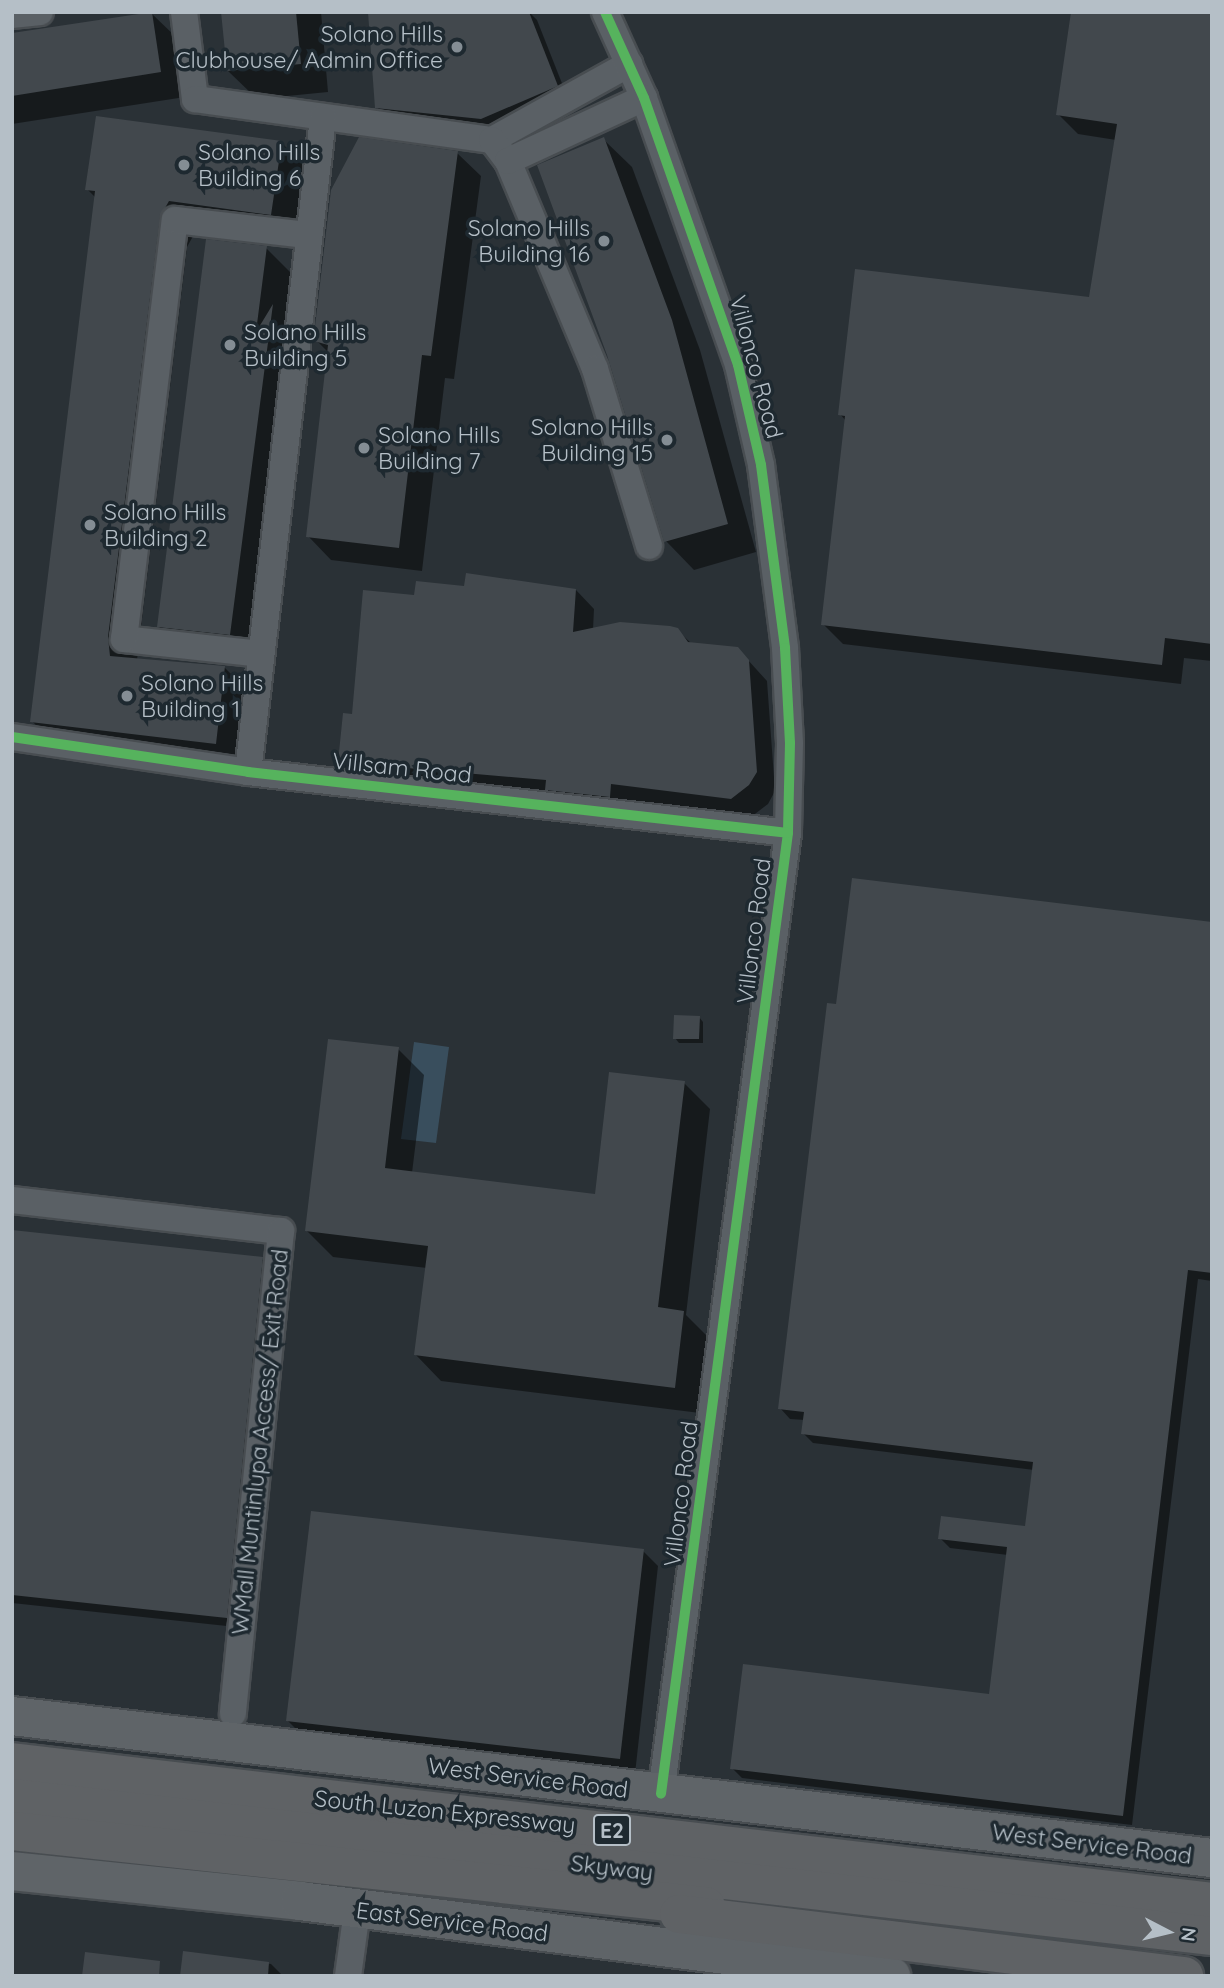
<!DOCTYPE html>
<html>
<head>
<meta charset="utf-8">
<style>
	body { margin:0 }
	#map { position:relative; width:1224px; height:1988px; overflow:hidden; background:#2a3136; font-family:Quicksand,sans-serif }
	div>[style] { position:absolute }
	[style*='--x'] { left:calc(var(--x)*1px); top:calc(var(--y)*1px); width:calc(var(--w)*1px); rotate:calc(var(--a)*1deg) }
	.water>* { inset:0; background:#394e5d }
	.shadow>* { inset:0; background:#0007 }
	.building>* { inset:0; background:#42484d }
	.roads { filter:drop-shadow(2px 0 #484d51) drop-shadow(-2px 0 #484d51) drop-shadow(0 2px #484d51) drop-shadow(0 -2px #484d51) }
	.minor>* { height:26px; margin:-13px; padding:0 13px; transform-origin:13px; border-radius:13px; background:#5a6065 }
	.secondary>* { height:38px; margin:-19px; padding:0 19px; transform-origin:19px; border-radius:19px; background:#5f6468 }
	.motorway>* { height:38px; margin:-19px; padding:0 19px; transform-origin:19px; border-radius:19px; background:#5f6265 }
	.cycleway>* { height:10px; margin:-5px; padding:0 5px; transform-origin:5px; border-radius:5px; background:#56b35d }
	.dots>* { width:19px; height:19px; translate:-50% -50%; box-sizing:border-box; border:4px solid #1e2930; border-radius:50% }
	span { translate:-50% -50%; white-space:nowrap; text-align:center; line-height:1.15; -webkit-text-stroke:7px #1e2930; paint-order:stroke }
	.shield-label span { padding:2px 5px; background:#1e2930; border:2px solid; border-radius:5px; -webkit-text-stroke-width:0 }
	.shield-label { font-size:21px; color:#b5bfc7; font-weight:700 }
	.poi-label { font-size:23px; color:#b5bfc7 }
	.right { translate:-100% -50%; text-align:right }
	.left { translate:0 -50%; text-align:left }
	.street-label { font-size:23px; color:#b5bfc7 }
	.frame { position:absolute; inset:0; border:14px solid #b5bfc7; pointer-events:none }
	.north { position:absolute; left:1133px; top:1897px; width:70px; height:70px; -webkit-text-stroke:5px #1e2930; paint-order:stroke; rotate:97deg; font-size:19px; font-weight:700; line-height:28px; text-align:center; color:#b5bfc7 }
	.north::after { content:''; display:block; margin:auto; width:24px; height:32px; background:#b5bfc7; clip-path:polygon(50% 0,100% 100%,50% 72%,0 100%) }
</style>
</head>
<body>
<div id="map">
	<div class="water">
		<i style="clip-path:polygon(414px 1042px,449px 1047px,436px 1143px,401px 1139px)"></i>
	</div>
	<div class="shadow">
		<i style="clip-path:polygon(223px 12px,321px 12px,328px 92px,257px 99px,228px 71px)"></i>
		<i style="clip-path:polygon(369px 12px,529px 12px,537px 20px,567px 96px,492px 128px,387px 117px,377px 107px)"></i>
		<i style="clip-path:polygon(1212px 12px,1212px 661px,1184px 658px,1181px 684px,843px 644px,823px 624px,846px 421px,840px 414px,1091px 298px,1116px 140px,1078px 134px,1058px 114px)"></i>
		<i style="clip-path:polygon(151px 13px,176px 37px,185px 97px,12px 124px,12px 35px)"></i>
		<i style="clip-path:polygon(603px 139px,632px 167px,700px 350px,756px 552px,694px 570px,666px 541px)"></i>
		<i style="clip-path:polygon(281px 142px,309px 171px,300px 243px,197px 229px,187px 247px,137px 660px,225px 668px,253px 696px,244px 771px,60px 750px,32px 721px,96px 198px,87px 189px)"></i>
		<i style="clip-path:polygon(457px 153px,481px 176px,454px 379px,445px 378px,422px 571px,331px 560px,308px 536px,329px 353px,316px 340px)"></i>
		<i style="clip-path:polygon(266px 248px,295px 277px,258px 662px,187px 655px,158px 626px)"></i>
		<i style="clip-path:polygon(466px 588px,576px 590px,594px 609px,593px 630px,677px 630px,692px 644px,738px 649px,767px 681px,775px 791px,768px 804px,751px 817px,629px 802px,628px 815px,358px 780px,340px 762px,353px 716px,416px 597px)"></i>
		<i style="clip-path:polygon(1212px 924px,1212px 1281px,1198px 1279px,1132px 1825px,742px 1778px,732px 1768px,990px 1696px,1008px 1555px,950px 1548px,940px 1538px,1027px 1528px,1034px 1470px,813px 1443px,803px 1433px,805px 1420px,790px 1419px,780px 1408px,838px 1006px)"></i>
		<i style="clip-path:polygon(699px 1017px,703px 1022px,703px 1043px,679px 1043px,675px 1038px)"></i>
		<i style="clip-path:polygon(398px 1049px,424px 1075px,412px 1173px,596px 1196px,684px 1083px,710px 1109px,686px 1315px,709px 1338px,700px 1413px,441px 1381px,416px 1355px,427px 1268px,333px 1257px,307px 1231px)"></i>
		<i style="clip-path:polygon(12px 1232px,262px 1259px,272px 1269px,236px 1627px,12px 1603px)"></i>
		<i style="clip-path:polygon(643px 1551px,658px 1566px,635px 1774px,303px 1736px,288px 1721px)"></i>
		<i style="clip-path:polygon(185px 1953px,271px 1964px,283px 1976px,182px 1976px)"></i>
	</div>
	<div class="building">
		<i style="clip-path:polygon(152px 12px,161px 72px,12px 96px,12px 33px)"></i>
		<i style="clip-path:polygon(221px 12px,296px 12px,301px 64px,227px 71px)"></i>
		<i style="clip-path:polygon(368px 12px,529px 12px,558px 86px,481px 119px,375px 108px)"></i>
		<i style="clip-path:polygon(1071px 12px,1212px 12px,1212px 644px,1165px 638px,1162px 665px,821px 625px,845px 416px,838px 415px,855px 269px,1089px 297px,1117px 124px,1056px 115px)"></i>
		<i style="clip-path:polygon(96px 116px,282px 141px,271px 215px,169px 201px,160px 217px,108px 637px,110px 656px,225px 666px,216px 744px,30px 722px,95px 191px,85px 190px)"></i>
		<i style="clip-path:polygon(359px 137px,458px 151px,431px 356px,422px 355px,399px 548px,306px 537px,328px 345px,314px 341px,314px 335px,331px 190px)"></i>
		<i style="clip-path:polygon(604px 137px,672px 320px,728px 524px,664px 542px,607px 355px,537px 165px)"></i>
		<i style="clip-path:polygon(206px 239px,267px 246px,256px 332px,273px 304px,230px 635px,157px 627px)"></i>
		<i style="clip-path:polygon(466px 573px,576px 589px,573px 632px,620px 622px,670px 626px,678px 628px,688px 642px,738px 647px,749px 660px,757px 772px,749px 785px,731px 799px,611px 784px,610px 797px,545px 790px,546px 780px,338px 762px,343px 713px,352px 714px,363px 590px,414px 595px,416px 581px,464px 586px)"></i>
		<i style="clip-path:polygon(852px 878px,1212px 922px,1212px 1273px,1188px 1270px,1123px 1816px,730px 1769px,743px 1664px,989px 1694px,1007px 1547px,938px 1539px,941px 1516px,1025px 1526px,1033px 1462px,801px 1434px,804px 1412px,778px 1409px,827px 1003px,836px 1004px)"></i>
		<i style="clip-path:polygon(674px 1015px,700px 1016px,699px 1039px,673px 1039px)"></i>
		<i style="clip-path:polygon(328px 1039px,399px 1047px,385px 1168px,595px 1194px,609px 1072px,685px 1081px,658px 1307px,684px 1311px,675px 1388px,414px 1355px,428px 1246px,305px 1231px)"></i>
		<i style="clip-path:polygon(12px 1230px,263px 1257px,227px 1618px,12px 1595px)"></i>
		<i style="clip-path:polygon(311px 1511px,644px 1549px,620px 1759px,286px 1721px)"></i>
		<i style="clip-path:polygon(183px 1951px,269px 1962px,268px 1976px,180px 1976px)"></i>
		<i style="clip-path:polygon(85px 1952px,160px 1961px,159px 1976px,82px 1976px)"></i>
	</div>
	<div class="roads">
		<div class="minor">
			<i style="--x:184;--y:12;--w:88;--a:82.8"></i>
			<i style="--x:195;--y:99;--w:300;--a:7.9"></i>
			<i style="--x:492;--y:140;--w:157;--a:-29"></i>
			<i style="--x:605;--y:12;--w:94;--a:65.6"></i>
			<i style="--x:644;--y:98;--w:283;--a:70.6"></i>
			<i style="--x:738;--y:365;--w:103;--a:77"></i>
			<i style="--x:761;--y:465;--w:185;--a:82.5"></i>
			<i style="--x:785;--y:648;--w:95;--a:87"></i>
			<i style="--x:790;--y:743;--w:90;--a:91.3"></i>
			<i style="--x:788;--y:833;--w:969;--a:97.53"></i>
			<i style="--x:12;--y:15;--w:28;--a:-6"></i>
			<i style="--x:492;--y:140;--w:26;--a:53"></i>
			<i style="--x:508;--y:161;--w:225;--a:67.3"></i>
			<i style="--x:595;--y:369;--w:185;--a:73"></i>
			<i style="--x:508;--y:161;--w:150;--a:-24.9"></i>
			<i style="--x:261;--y:654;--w:138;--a:-173.8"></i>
			<i style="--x:124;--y:639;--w:422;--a:-83.1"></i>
			<i style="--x:175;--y:220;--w:133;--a:6.5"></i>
			<i style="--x:12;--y:737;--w:239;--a:8.4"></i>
			<i style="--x:248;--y:772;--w:543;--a:6.44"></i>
			<i style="--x:248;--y:772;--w:658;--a:-83.46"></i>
			<i style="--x:12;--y:1200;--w:271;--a:6.6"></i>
			<i style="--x:281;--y:1231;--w:485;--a:95.7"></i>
			<i style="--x:348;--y:1976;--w:67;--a:-82.2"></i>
		</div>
		<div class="secondary">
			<i style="--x:12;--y:1716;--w:1208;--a:6.75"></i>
			<i style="--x:12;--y:1871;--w:290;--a:5.9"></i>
			<i style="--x:300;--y:1901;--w:596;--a:7.23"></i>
		</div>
		<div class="motorway">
			<i style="--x:12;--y:1762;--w:1208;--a:6.65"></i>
			<i style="--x:12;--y:1798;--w:1208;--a:6.56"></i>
			<i style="--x:12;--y:1831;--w:698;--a:6.17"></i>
			<i style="--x:679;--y:1914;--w:509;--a:7"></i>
		</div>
	</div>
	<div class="cycleway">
		<i style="--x:605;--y:12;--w:94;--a:65.6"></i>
		<i style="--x:644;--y:98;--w:283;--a:70.6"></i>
		<i style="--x:738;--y:365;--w:103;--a:77"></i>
		<i style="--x:761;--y:465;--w:185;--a:82.5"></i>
		<i style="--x:785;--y:648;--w:95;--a:87"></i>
		<i style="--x:790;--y:743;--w:90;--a:91.3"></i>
		<i style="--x:788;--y:833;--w:969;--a:97.53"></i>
		<i style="--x:12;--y:737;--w:239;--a:8.4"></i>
		<i style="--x:248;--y:772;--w:543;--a:6.44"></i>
	</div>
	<div class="dots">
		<i style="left:457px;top:47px;background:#848d94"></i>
		<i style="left:184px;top:165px;background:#848d94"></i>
		<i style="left:604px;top:241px;background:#848d94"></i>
		<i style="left:230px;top:345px;background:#848d94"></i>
		<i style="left:667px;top:440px;background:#848d94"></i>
		<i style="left:364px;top:448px;background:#848d94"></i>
		<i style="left:90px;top:525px;background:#848d94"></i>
		<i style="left:127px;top:696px;background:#848d94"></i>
	</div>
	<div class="shield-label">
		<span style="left:612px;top:1830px">E2</span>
	</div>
	<div class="poi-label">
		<span class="right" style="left:443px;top:47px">Solano Hills<br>Clubhouse/ Admin Office</span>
		<span class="left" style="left:198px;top:165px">Solano Hills<br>Building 6</span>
		<span class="right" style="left:590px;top:241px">Solano Hills<br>Building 16</span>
		<span class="left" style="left:244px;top:345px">Solano Hills<br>Building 5</span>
		<span class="right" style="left:653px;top:440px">Solano Hills<br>Building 15</span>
		<span class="left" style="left:378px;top:448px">Solano Hills<br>Building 7</span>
		<span class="left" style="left:104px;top:525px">Solano Hills<br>Building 2</span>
		<span class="left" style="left:141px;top:696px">Solano Hills<br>Building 1</span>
	</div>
	<div class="street-label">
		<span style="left:756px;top:367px;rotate:75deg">Villonco Road</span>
		<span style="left:402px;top:768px;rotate:6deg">Villsam Road</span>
		<span style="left:754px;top:931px;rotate:-83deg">Villonco Road</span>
		<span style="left:260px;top:1442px;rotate:-84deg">WMall Muntinlupa Access/ Exit Road</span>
		<span style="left:681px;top:1494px;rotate:-83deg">Villonco Road</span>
		<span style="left:528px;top:1778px;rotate:7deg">West Service Road</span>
		<span style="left:445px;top:1812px;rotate:6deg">South Luzon Expressway</span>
		<span style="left:1092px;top:1844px;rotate:7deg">West Service Road</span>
		<span style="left:612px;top:1868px;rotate:7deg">Skyway</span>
		<span style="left:452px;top:1922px;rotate:7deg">East Service Road</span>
	</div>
	<div class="frame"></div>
	<div class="north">N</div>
</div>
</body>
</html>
